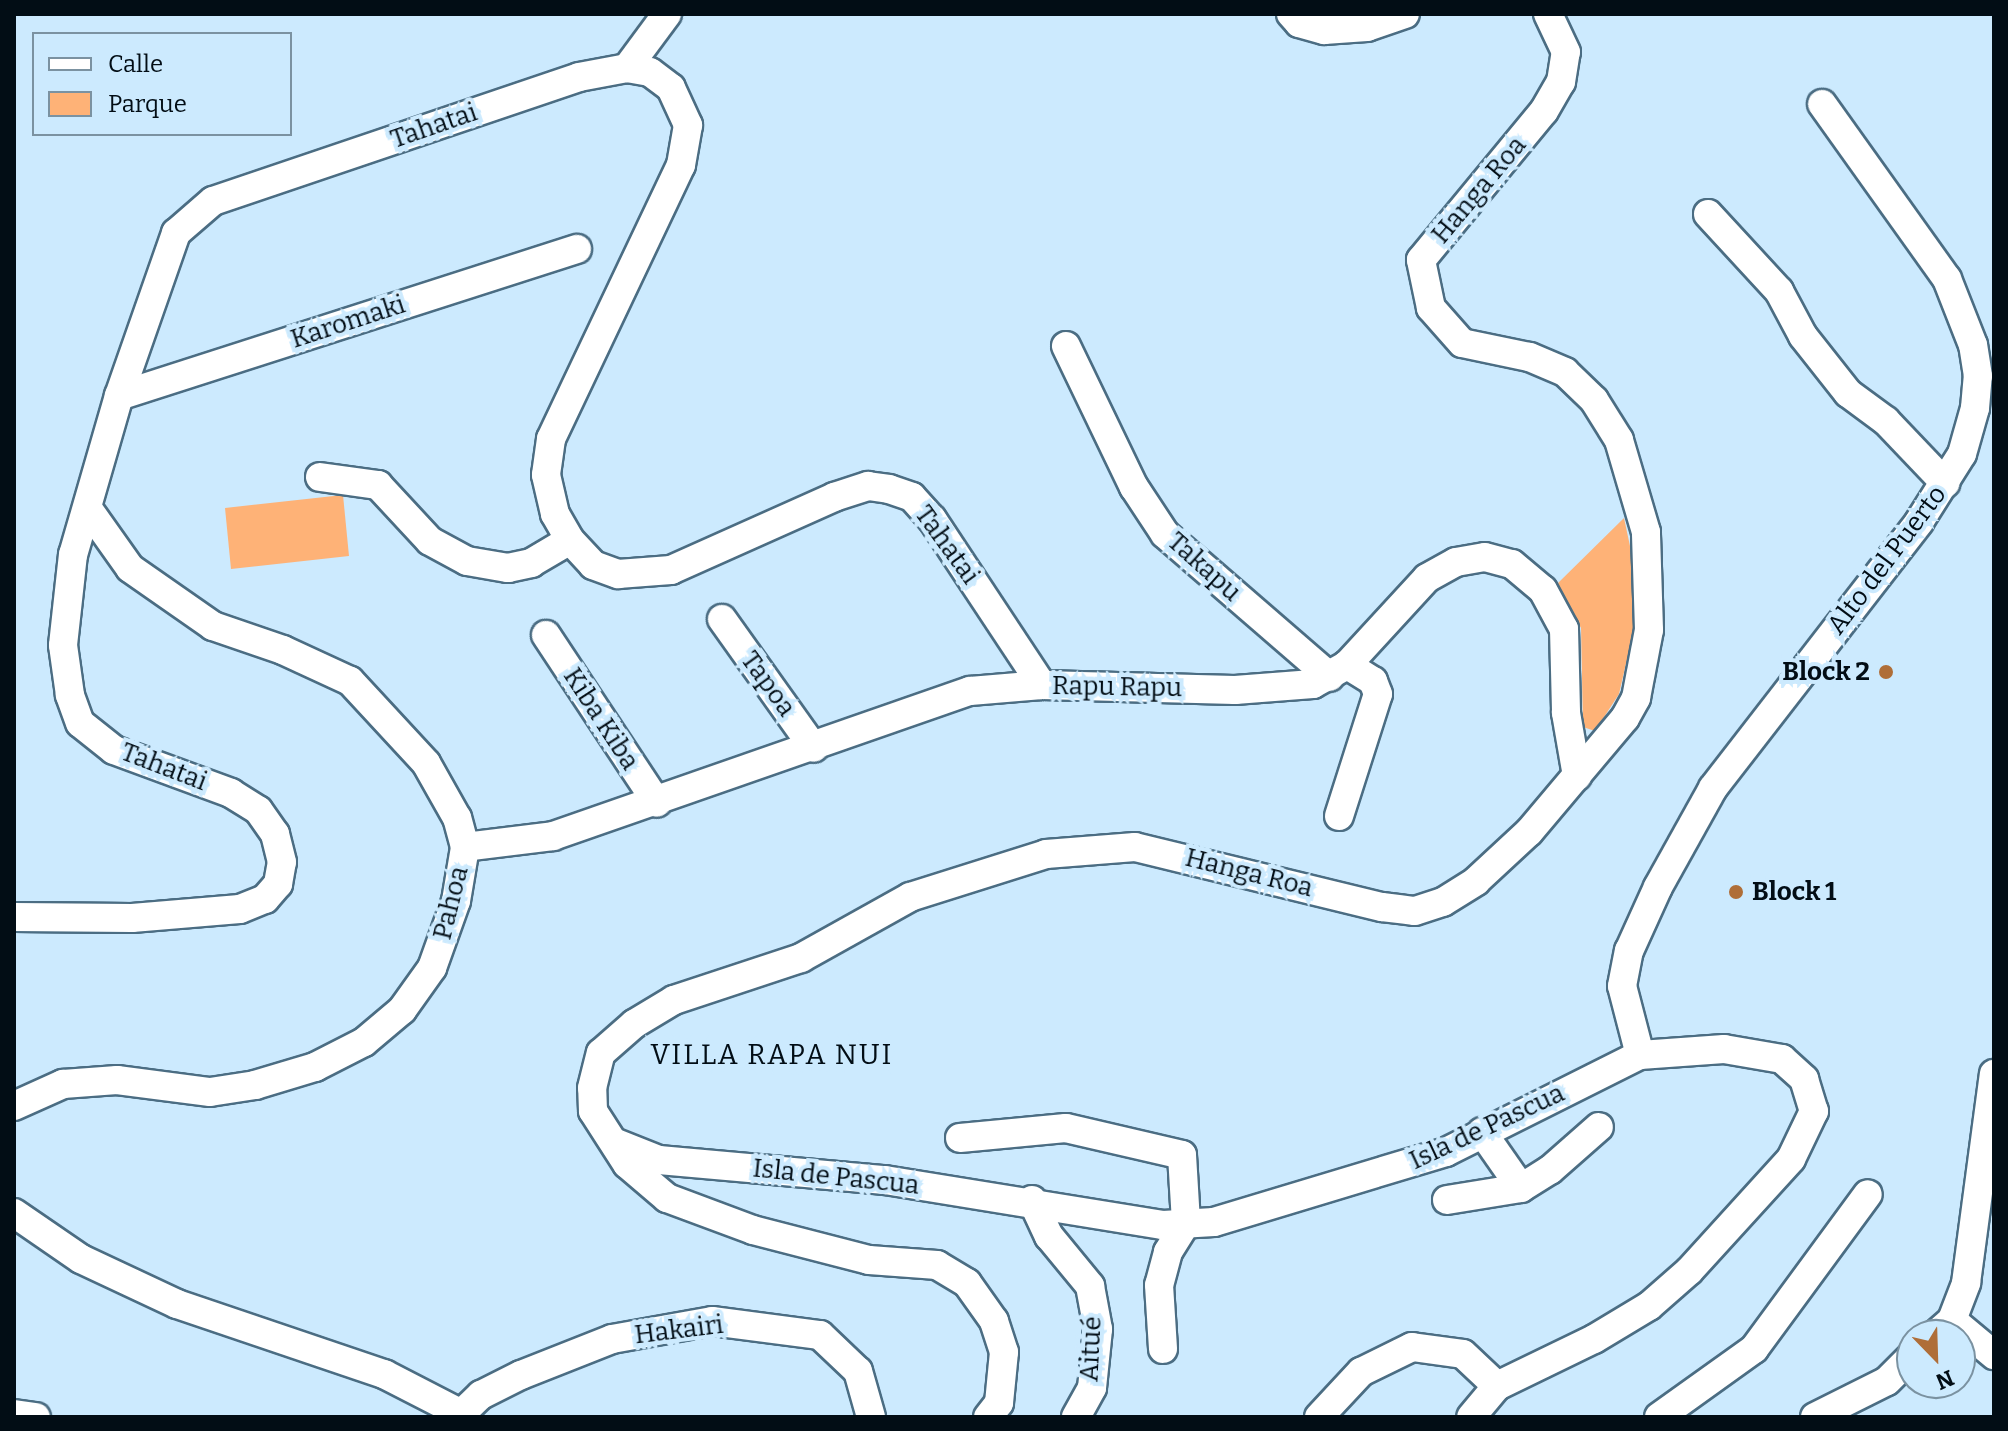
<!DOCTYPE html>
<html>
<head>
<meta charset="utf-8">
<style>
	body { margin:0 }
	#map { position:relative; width:2008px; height:1431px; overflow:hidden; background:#cceafe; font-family:Bitter,serif }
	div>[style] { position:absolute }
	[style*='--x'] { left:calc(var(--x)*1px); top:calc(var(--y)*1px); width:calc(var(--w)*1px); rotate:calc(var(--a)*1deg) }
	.green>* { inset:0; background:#feb277 }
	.roads { filter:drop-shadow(2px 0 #4b6d83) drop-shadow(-2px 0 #4b6d83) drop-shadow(0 2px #4b6d83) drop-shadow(0 -2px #4b6d83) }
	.minor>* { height:28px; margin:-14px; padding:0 14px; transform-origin:14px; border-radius:14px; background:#fff }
	.dots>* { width:22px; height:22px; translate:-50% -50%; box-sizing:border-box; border:4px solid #cceafe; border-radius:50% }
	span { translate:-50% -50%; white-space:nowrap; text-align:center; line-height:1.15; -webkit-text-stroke:8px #cceafe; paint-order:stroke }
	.street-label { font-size:26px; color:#020d15 }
	.poi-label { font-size:26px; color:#020d15; font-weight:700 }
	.right { translate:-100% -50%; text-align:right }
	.left { translate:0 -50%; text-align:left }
	.neighbourhood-label { font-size:28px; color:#020d15; letter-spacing:2px }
	.frame { position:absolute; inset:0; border:16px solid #020d15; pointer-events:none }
	.legend { position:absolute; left:32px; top:32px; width:260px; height:104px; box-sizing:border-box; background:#cceafe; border:2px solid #7b92a1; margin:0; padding:10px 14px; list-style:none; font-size:24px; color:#020d15 }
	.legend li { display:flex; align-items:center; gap:16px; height:40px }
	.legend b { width:40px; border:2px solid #7b92a1 }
	.north { position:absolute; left:1896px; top:1319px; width:80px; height:80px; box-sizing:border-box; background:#cceafe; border:2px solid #7b92a1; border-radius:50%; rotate:157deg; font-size:22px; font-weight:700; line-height:32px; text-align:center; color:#020d15 }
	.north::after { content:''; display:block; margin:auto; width:28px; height:36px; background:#af6e38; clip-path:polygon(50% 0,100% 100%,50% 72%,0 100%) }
</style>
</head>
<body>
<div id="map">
	<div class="green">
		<i style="clip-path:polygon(343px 495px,349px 556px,231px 569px,225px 508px)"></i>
		<i style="clip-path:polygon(1624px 518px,1633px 560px,1636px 620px,1619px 694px,1595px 731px,1583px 727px,1581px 628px,1557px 584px)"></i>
	</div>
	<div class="roads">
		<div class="minor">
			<i style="--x:1291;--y:14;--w:12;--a:48"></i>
			<i style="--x:1299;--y:23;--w:26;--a:16"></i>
			<i style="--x:1324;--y:30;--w:43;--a:-4"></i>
			<i style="--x:1367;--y:27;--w:40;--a:-18.9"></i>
			<i style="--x:627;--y:68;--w:67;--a:-53.5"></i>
			<i style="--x:1708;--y:214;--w:105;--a:47.3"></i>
			<i style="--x:1779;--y:291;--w:51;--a:61.9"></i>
			<i style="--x:1803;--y:336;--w:73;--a:51.7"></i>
			<i style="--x:1848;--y:393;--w:47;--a:36.4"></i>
			<i style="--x:1886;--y:421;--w:86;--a:46.4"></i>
			<i style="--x:1066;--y:346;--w:157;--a:64.3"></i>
			<i style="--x:1134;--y:487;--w:56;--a:56.6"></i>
			<i style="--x:1165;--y:534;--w:218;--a:40.9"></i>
			<i style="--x:119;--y:396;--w:481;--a:-17.8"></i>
			<i style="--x:320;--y:477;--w:59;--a:7.9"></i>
			<i style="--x:378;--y:485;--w:76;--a:47.1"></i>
			<i style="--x:430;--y:541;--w:42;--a:28.4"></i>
			<i style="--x:467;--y:561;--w:42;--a:9.7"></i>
			<i style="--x:508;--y:568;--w:24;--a:-12"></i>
			<i style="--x:531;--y:563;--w:45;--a:-30.5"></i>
			<i style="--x:722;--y:619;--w:158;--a:54.5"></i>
			<i style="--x:546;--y:635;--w:201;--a:56.5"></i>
			<i style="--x:1339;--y:816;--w:128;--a:-72.3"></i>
			<i style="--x:1378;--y:694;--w:14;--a:-111"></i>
			<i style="--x:1373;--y:681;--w:31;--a:-148"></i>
			<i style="--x:465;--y:847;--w:89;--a:-7.1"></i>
			<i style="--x:553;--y:836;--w:441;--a:-19.2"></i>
			<i style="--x:970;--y:691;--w:72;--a:-4.8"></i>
			<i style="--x:1042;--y:685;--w:193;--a:1.5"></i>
			<i style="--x:1235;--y:690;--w:78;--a:-4.4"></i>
			<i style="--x:1313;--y:684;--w:39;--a:-29"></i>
			<i style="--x:1347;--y:665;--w:118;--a:-47.4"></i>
			<i style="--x:1427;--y:578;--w:33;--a:-29"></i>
			<i style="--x:1456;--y:562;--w:29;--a:-10"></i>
			<i style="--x:1485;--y:557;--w:28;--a:15"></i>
			<i style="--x:1512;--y:564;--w:40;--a:40"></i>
			<i style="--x:1543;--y:590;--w:44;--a:61.7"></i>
			<i style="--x:1564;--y:629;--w:84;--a:88.6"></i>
			<i style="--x:1566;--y:713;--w:64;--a:80.1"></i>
			<i style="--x:14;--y:917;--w:118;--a:0.5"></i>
			<i style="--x:132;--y:918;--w:108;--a:-4.8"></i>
			<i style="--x:240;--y:909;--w:27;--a:-22"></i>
			<i style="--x:265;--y:899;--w:20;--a:-49"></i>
			<i style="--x:278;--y:884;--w:22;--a:-80"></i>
			<i style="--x:282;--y:862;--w:29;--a:-104"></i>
			<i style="--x:275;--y:834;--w:29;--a:-125"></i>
			<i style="--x:258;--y:810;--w:32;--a:-148"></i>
			<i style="--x:231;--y:793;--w:125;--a:-159.8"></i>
			<i style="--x:114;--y:750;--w:43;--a:-141.5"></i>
			<i style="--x:80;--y:723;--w:30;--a:-110"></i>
			<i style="--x:70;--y:695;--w:50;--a:-98"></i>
			<i style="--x:63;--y:645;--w:91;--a:-83.7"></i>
			<i style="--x:73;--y:555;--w:166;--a:-73.9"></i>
			<i style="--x:119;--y:396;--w:173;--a:-70.7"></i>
			<i style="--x:176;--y:233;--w:49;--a:-40.9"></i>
			<i style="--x:213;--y:201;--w:386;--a:-18.7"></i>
			<i style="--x:579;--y:77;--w:49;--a:-10.6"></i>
			<i style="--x:627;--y:68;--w:23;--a:10"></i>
			<i style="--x:650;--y:72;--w:26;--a:37"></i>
			<i style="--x:671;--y:88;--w:41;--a:65.3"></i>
			<i style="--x:688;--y:125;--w:41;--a:99.9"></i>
			<i style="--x:681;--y:165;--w:303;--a:115.4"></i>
			<i style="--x:551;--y:439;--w:36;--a:98"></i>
			<i style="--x:546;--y:475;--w:40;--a:77"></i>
			<i style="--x:555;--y:514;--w:30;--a:60"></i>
			<i style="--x:570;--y:540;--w:34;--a:47"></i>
			<i style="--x:593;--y:565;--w:27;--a:20"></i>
			<i style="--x:618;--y:574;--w:53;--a:-4.3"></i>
			<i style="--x:671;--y:570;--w:179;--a:-24.1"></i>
			<i style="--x:834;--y:497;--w:36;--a:-18"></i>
			<i style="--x:868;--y:486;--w:21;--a:8"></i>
			<i style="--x:889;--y:489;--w:24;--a:19"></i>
			<i style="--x:912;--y:497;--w:30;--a:48"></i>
			<i style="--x:932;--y:519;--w:199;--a:56.5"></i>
			<i style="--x:1640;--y:1055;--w:71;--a:-104.6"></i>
			<i style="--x:1622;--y:986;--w:36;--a:-79"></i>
			<i style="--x:1629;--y:951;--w:70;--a:-65.6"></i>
			<i style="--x:1658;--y:887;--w:113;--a:-60.9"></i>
			<i style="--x:1713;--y:788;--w:336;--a:-52.2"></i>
			<i style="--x:1919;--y:522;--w:80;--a:-57.7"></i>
			<i style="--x:1962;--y:454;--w:48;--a:-74.2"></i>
			<i style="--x:1975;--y:408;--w:32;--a:-85"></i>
			<i style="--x:1978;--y:376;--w:31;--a:-99"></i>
			<i style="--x:1973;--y:345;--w:71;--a:-111.5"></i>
			<i style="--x:1947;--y:279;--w:215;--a:-125.5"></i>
			<i style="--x:14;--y:1106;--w:54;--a:-24.2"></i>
			<i style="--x:63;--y:1084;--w:54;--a:-4.2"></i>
			<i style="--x:117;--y:1080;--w:94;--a:7.4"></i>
			<i style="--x:210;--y:1092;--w:46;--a:-8.8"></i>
			<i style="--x:255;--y:1085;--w:63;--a:-16.7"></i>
			<i style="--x:315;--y:1067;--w:55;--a:-27"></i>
			<i style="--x:364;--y:1042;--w:50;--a:-40.1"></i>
			<i style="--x:402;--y:1010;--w:52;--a:-54.5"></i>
			<i style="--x:432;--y:968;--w:71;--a:-70.3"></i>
			<i style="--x:456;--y:901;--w:55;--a:-80.5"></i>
			<i style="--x:465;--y:847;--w:30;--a:-105"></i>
			<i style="--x:457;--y:818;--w:63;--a:-119.4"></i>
			<i style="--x:426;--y:763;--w:112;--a:-132.8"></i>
			<i style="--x:350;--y:681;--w:74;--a:-155.2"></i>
			<i style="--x:283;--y:650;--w:74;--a:-161.1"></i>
			<i style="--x:213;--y:626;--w:101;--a:-145.1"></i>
			<i style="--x:130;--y:568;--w:71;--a:-125.3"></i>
			<i style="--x:1482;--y:1132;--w:68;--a:55.1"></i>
			<i style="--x:960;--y:1138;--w:106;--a:-5.4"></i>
			<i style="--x:1066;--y:1128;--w:119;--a:13.1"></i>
			<i style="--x:1182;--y:1155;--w:68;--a:86.6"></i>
			<i style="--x:1186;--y:1223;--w:34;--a:122"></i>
			<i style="--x:1168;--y:1252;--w:34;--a:105"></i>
			<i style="--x:1159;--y:1285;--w:64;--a:86.4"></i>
			<i style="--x:616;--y:1143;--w:46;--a:21.6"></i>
			<i style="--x:659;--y:1160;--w:227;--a:5.1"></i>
			<i style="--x:885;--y:1180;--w:282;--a:9.2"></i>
			<i style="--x:1163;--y:1225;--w:51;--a:-3.4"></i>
			<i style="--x:1214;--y:1222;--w:242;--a:-16.8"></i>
			<i style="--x:1446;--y:1152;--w:217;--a:-26.6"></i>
			<i style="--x:1640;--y:1055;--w:84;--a:-4.1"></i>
			<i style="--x:1724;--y:1049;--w:59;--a:9.8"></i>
			<i style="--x:1782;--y:1059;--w:30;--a:42"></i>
			<i style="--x:1804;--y:1079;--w:34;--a:73"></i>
			<i style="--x:1814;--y:1111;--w:53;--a:115.6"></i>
			<i style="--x:1791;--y:1159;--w:151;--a:132.3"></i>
			<i style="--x:1689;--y:1271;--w:53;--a:138.8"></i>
			<i style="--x:1649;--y:1306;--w:64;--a:149"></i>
			<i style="--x:1594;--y:1339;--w:108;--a:154.1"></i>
			<i style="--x:1497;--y:1386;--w:40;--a:130"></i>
			<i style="--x:1032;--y:1200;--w:40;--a:65"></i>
			<i style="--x:1049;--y:1236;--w:65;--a:50.6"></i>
			<i style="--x:1090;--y:1286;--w:44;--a:79.5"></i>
			<i style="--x:1098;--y:1329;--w:59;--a:95.8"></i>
			<i style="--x:1092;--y:1388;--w:33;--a:119"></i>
			<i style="--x:1447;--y:1200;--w:75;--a:-9.2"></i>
			<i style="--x:1521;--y:1188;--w:34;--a:-32"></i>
			<i style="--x:1550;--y:1170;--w:65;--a:-41.3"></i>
			<i style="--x:14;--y:1213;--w:81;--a:34.5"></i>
			<i style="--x:81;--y:1259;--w:106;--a:25.1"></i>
			<i style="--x:177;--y:1304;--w:219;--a:18.7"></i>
			<i style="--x:384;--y:1374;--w:85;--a:27.2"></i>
			<i style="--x:1952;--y:1320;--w:55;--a:39.8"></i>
			<i style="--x:1935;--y:1335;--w:23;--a:-41"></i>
			<i style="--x:1952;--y:1320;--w:40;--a:-69"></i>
			<i style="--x:1966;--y:1283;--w:211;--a:-82.4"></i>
			<i style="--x:14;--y:1414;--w:22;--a:8"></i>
			<i style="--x:458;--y:1417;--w:32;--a:-44"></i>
			<i style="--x:481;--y:1395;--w:45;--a:-26.6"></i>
			<i style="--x:521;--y:1375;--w:98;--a:-21.6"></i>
			<i style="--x:612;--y:1339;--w:102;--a:-10.2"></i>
			<i style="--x:712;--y:1321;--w:109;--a:7.4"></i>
			<i style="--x:820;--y:1335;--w:52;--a:43.5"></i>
			<i style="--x:858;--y:1371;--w:48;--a:74.2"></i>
			<i style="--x:988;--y:1417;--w:18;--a:-52"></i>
			<i style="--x:999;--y:1403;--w:51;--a:-84.4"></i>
			<i style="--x:1004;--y:1352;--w:33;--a:-108"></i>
			<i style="--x:994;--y:1321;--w:47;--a:-125.4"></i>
			<i style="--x:967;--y:1283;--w:35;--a:-149"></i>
			<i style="--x:937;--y:1265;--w:68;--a:-175.8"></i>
			<i style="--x:869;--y:1260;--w:120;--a:-165.5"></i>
			<i style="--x:753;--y:1230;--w:92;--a:-159.6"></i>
			<i style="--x:667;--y:1198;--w:52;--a:-139.6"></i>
			<i style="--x:627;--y:1164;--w:63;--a:-122.7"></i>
			<i style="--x:593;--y:1111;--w:23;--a:-92"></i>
			<i style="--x:592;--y:1088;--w:36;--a:-76"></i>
			<i style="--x:601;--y:1053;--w:44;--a:-41.3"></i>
			<i style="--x:634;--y:1024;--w:47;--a:-31"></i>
			<i style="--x:674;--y:1000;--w:134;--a:-18.3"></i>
			<i style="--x:801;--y:958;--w:125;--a:-29.2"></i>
			<i style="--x:910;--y:897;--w:143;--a:-17.5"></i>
			<i style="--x:1046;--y:854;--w:89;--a:-4.5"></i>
			<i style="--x:1135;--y:847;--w:254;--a:13.7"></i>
			<i style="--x:1382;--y:907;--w:33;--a:7"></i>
			<i style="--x:1415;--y:911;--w:29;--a:-18"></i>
			<i style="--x:1443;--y:902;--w:39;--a:-32"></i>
			<i style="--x:1476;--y:881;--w:72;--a:-42.8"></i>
			<i style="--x:1529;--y:832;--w:149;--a:-49.9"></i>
			<i style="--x:1625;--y:718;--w:23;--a:-61"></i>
			<i style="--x:1636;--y:698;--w:69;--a:-79.2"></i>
			<i style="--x:1649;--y:630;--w:98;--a:-91.8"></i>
			<i style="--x:1646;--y:532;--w:96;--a:-106.4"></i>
			<i style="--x:1619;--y:440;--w:47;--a:-122"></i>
			<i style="--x:1594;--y:400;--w:40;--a:-136"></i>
			<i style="--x:1565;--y:372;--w:39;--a:-157"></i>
			<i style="--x:1529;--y:357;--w:68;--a:-168.2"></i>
			<i style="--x:1462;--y:343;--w:47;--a:-131.5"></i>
			<i style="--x:1431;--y:308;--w:49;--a:-101.8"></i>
			<i style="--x:1421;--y:260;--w:193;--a:-50.5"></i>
			<i style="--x:1544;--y:111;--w:34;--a:-60"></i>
			<i style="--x:1561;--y:82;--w:30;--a:-81"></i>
			<i style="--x:1566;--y:52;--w:42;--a:-115.3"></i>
			<i style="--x:1319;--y:1417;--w:62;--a:-47"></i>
			<i style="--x:1361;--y:1372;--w:57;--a:-26.1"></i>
			<i style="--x:1412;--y:1347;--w:51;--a:7.8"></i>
			<i style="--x:1463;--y:1354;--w:47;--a:43.3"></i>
			<i style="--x:1659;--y:1417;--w:117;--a:-35.6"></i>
			<i style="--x:1754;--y:1349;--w:192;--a:-53.7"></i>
			<i style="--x:1815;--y:1417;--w:80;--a:-26.6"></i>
			<i style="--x:1887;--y:1381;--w:35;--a:-45"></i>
		</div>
	</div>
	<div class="dots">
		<i style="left:1886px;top:672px;background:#af6e38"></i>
		<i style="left:1736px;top:892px;background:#af6e38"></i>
	</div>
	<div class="street-label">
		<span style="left:434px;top:126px;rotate:-19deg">Tahatai</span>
		<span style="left:1479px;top:190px;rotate:-50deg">Hanga Roa</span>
		<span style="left:348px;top:322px;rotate:-18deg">Karomaki</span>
		<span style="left:947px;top:545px;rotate:54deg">Tahatai</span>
		<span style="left:1887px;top:560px;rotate:-53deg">Alto del Puerto</span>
		<span style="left:1204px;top:567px;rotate:42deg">Takapu</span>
		<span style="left:768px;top:684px;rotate:54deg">Tapoa</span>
		<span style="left:1117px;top:687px;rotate:1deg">Rapu Rapu</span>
		<span style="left:601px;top:719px;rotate:57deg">Kiba Kiba</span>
		<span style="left:164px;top:767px;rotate:21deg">Tahatai</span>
		<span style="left:1249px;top:873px;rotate:14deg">Hanga Roa</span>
		<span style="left:451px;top:903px;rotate:-76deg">Pahoa</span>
		<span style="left:1487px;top:1127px;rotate:-25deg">Isla de Pascua</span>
		<span style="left:836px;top:1177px;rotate:6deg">Isla de Pascua</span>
		<span style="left:679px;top:1330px;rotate:-7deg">Hakairi</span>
		<span style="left:1091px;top:1349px;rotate:-87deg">Aitué</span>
	</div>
	<div class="poi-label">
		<span class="right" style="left:1870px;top:672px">Block 2</span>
		<span class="left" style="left:1752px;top:892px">Block 1</span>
	</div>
	<div class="neighbourhood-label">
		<span style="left:772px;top:1055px">VILLA RAPA NUI</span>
	</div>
	<div class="frame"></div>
	<ul class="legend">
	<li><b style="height:10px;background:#fff"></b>Calle</li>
	<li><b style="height:22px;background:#feb277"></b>Parque</li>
	</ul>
	<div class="north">N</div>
</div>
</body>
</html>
